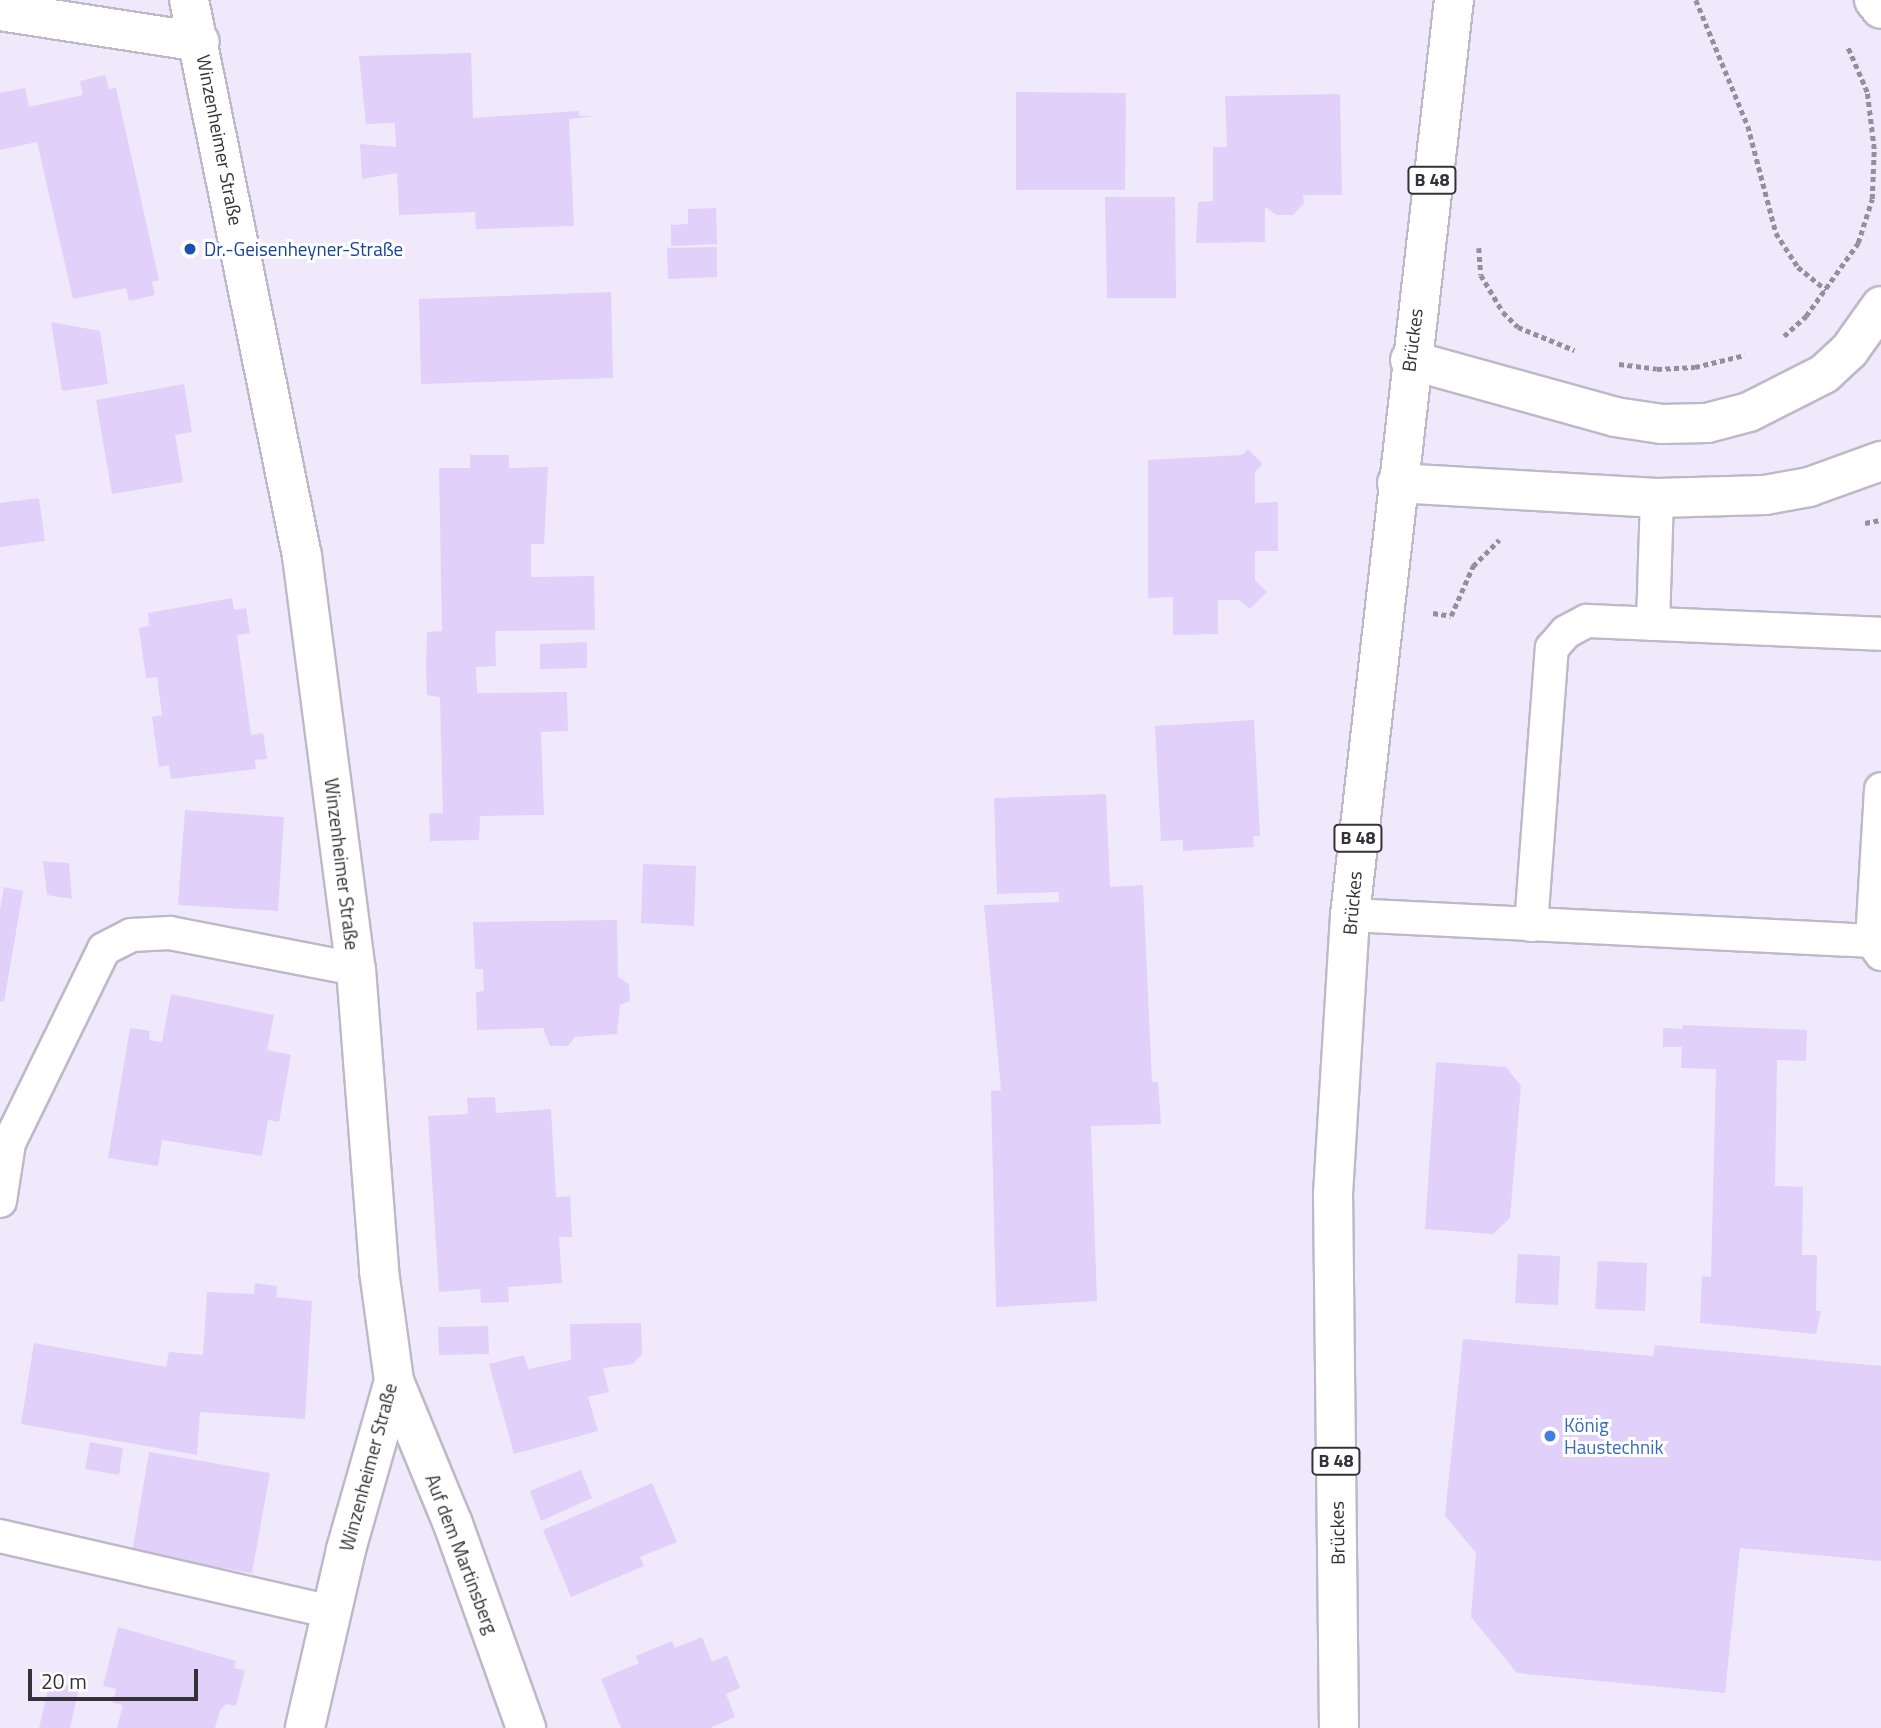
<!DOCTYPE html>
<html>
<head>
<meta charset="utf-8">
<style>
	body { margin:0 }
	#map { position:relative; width:1881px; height:1728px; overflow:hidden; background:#f0e9fb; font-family:"Titillium Web",sans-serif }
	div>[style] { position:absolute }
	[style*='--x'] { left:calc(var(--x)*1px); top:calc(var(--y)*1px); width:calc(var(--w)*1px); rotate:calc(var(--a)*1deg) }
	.building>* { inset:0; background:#e1d0fa }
	.path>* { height:4.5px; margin-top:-2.25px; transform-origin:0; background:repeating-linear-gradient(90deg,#948f9b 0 5px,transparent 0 8.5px) }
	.roads { filter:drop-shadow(2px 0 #beb8c8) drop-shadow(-2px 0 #beb8c8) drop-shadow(0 2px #beb8c8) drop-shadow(0 -2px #beb8c8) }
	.service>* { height:32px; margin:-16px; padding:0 16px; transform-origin:16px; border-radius:16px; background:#fff }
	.minor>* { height:38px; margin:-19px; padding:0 19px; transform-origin:19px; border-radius:19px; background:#fff }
	.tertiary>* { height:38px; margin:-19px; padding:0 19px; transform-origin:19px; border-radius:19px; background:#fff }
	.primary>* { height:38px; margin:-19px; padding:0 19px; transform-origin:19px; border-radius:19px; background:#fff }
	.dots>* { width:19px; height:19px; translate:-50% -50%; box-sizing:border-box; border:4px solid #fff; border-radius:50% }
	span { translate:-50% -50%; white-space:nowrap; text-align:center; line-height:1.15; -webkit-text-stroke:6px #fff; paint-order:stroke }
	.shield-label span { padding:2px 5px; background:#fff; border:2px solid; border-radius:5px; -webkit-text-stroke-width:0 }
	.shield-label { font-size:18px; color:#343138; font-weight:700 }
	.street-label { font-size:19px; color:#343138 }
	.transit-label { font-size:19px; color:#164399 }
	.left { translate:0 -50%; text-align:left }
	.shop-label { font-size:19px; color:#366cbe }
	.scale { position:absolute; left:28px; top:1669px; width:170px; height:32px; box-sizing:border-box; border:4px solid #343138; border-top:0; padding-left:9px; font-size:21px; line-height:24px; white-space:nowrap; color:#343138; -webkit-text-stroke:5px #fff; paint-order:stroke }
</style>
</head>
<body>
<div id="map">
	<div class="building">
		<i style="clip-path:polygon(471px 53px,473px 118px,579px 111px,579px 116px,595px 116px,569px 119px,574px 226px,476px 229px,475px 212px,399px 215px,397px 173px,362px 179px,360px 144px,396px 147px,395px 123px,366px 124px,359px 56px)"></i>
		<i style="clip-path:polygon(105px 75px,109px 89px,116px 88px,159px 280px,152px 282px,155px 295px,129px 301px,126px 288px,73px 299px,37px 142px,0 150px,0 93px,25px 88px,29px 107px,83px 95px,80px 81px)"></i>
		<i style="clip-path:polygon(1016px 92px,1126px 93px,1125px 190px,1016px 190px)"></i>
		<i style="clip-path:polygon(1340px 94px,1342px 195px,1303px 195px,1304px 203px,1293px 215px,1277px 215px,1265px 207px,1265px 242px,1196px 243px,1198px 202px,1213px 201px,1213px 147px,1227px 147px,1225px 96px)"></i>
		<i style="clip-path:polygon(1105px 197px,1175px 197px,1176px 298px,1107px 298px)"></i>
		<i style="clip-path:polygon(716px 208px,717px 244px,671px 246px,671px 225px,688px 224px,688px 209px)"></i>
		<i style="clip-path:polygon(717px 247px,717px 277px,668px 279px,667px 248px)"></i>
		<i style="clip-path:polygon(611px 292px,613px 378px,421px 384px,419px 299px)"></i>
		<i style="clip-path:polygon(51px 322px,100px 331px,108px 384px,62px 391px)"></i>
		<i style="clip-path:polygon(184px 384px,192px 432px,175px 435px,183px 482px,112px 494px,96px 400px)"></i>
		<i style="clip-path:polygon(1248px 449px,1263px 464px,1255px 472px,1255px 503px,1278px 502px,1278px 551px,1255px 551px,1255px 580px,1267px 592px,1250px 609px,1239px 600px,1218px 600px,1218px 634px,1173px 635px,1173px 597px,1148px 598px,1148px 460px,1242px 455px)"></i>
		<i style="clip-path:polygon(470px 455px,509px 455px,509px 468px,548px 467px,544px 544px,531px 544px,531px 577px,594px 576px,595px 630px,495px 631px,496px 666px,476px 667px,477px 693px,567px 692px,568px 731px,541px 732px,544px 815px,480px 816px,479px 840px,430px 841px,429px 814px,443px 813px,440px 697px,427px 695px,426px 667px,427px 632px,442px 631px,439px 468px,470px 468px)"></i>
		<i style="clip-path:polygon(39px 498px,45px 541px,0 547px,0 503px)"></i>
		<i style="clip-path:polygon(232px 598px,234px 610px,246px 608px,250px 633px,237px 635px,251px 735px,263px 733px,267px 759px,255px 760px,256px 769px,171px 779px,169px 765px,159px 767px,152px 717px,162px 715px,157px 677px,146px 678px,139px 628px,149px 626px,148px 613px)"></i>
		<i style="clip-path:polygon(587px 642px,587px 668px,540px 669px,540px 644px)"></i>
		<i style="clip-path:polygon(1254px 720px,1260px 836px,1253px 836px,1254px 847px,1183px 851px,1183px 840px,1161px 841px,1155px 726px)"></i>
		<i style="clip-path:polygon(1106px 794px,1110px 887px,1143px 885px,1152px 1082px,1158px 1082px,1161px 1124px,1091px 1126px,1097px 1301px,996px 1307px,991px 1091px,1001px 1090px,984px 905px,1059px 902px,1059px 892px,997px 894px,994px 798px)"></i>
		<i style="clip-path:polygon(185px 810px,284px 817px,278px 911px,178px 905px)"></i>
		<i style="clip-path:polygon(43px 861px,69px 863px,72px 899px,47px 895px)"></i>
		<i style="clip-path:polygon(643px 864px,696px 866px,694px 926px,641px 923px)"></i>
		<i style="clip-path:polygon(4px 887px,23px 891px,4px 1002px,0 1001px,0 910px)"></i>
		<i style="clip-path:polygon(617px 920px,618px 977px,629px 984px,630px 1001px,620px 1005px,617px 1034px,575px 1037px,568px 1046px,550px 1046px,543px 1028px,477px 1030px,476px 992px,484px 991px,483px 969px,475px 969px,473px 922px)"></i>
		<i style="clip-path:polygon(171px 994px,274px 1015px,267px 1050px,291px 1055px,279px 1122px,268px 1120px,262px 1156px,162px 1140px,158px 1166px,108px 1158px,130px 1028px,150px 1031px,149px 1040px,162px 1042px)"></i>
		<i style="clip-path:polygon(1682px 1025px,1807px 1030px,1806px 1061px,1777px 1060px,1775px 1186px,1803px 1187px,1802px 1255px,1817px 1255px,1816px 1311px,1821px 1311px,1816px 1334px,1700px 1323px,1702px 1276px,1711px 1277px,1716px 1069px,1681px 1068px,1682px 1047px,1663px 1047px,1663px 1028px,1683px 1029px)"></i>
		<i style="clip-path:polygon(1436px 1062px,1506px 1067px,1521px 1086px,1510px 1218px,1493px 1234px,1425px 1229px)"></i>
		<i style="clip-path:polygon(495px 1097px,496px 1113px,551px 1109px,556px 1197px,570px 1196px,572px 1237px,559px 1237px,562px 1283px,508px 1287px,509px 1302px,481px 1303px,480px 1289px,439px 1292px,428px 1116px,468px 1114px,467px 1098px)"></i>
		<i style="clip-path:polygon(1518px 1254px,1560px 1256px,1558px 1305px,1515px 1303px)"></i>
		<i style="clip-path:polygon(1598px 1261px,1647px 1263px,1645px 1311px,1595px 1309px)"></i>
		<i style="clip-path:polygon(255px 1283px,277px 1286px,276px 1297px,312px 1301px,305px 1419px,200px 1412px,197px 1455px,21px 1424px,34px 1343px,166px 1367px,169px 1352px,203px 1355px,207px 1292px,254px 1294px)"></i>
		<i style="clip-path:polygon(641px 1323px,642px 1354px,633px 1364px,603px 1368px,609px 1392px,588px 1397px,598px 1431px,514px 1454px,489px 1364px,524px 1355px,528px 1369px,571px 1360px,570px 1324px)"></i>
		<i style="clip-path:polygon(488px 1326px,489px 1354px,439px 1355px,438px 1327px)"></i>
		<i style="clip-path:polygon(1463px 1339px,1653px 1356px,1655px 1345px,1881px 1366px,1881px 1561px,1740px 1548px,1725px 1693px,1517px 1673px,1471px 1617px,1476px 1553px,1445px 1516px)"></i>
		<i style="clip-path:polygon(90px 1442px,123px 1448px,119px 1475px,85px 1469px)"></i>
		<i style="clip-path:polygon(149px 1452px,270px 1473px,252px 1573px,132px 1553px)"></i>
		<i style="clip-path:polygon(581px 1470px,592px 1498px,541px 1521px,530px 1491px)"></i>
		<i style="clip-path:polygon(652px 1483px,677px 1542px,640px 1557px,644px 1566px,571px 1597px,543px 1530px)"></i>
		<i style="clip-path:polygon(118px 1627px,236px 1661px,234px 1668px,245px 1670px,236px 1706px,226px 1704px,220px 1710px,215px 1728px,117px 1728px,123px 1705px,113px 1703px,116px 1689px,103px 1686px)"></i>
		<i style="clip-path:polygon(702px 1637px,712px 1662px,727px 1655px,740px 1688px,726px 1694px,735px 1717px,710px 1728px,621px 1728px,601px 1679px,639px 1663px,636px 1656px,672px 1641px,675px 1648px)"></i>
		<i style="clip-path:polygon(50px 1681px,79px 1688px,70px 1728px,39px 1728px)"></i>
	</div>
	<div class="path">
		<i style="--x:1696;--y:0;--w:136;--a:67.6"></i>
		<i style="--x:1748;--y:126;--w:111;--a:75.3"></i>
		<i style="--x:1776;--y:233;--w:40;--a:57.1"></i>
		<i style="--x:1798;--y:267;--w:36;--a:39"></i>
		<i style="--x:1479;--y:248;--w:27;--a:86"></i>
		<i style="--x:1481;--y:275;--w:43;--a:59.3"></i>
		<i style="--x:1503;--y:312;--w:21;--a:45"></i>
		<i style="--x:1518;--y:327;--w:61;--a:22.3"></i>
		<i style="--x:1784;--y:336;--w:30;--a:-42"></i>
		<i style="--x:1806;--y:316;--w:90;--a:-54.5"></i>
		<i style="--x:1858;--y:243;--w:46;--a:-72.3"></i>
		<i style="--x:1872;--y:199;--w:50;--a:-87.7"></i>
		<i style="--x:1874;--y:149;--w:57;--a:-97"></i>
		<i style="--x:1867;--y:92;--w:48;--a:-113.4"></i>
		<i style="--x:1619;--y:364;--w:38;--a:7"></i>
		<i style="--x:1657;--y:369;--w:38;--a:-3"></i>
		<i style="--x:1695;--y:367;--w:51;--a:-13.5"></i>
		<i style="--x:1865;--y:523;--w:16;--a:-11"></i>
		<i style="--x:1433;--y:613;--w:18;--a:9"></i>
		<i style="--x:1451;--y:616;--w:55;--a:-66.3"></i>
		<i style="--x:1473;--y:566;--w:37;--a:-45"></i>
	</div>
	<div class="roads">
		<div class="service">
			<i style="--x:1653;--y:624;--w:126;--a:-88.2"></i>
			<i style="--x:1350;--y:915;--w:523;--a:2.85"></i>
			<i style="--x:1872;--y:941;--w:16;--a:55"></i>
			<i style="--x:1531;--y:925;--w:278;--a:-85.7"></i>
			<i style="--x:1552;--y:648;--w:21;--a:-49"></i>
			<i style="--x:1566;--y:632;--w:24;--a:-28"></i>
			<i style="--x:1587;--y:621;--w:294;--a:2.5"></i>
			<i style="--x:1872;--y:941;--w:152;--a:-86.6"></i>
			<i style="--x:0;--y:1201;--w:59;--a:-81.2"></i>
			<i style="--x:9;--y:1143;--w:216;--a:-63.9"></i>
			<i style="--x:104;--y:949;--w:30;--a:-27"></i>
			<i style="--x:131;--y:935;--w:39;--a:-3"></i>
			<i style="--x:170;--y:933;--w:189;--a:11"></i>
			<i style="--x:0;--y:1536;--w:340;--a:12.9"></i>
		</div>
		<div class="minor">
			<i style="--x:189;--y:0;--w:567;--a:78.51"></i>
			<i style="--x:302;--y:556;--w:417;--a:82.6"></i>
			<i style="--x:356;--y:969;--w:303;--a:85.6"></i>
			<i style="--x:379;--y:1271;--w:111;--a:82.2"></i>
			<i style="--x:394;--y:1381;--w:176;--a:105.9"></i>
			<i style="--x:346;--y:1550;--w:183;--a:103"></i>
			<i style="--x:0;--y:11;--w:202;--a:8.8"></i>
			<i style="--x:394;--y:1381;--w:155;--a:67.6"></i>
			<i style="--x:453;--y:1524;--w:217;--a:70.3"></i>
		</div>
		<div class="tertiary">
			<i style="--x:1874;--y:0;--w:11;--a:52"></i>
			<i style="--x:1410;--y:360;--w:213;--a:15.5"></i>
			<i style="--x:1615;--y:417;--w:48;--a:8.5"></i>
			<i style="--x:1662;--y:424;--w:45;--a:-1.3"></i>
			<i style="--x:1707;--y:423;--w:43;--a:-14.7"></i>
			<i style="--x:1749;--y:412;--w:84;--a:-26.9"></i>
			<i style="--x:1824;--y:374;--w:34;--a:-43"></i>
			<i style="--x:1849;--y:351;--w:55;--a:-54.6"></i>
			<i style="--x:1397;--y:483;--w:260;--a:3.3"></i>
			<i style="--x:1657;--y:498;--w:108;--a:-1.6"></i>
			<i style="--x:1765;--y:495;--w:45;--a:-10.3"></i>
			<i style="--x:1809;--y:487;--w:77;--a:-19.9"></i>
		</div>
		<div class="primary">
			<i style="--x:1339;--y:1728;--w:534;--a:-90.64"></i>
			<i style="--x:1333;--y:1194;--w:280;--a:-86.5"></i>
			<i style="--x:1350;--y:915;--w:921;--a:-83.52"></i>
		</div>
	</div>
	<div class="dots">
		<i style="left:190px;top:249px;background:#1a4fb4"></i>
		<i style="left:1550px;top:1436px;background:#3f7fe0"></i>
	</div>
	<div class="shield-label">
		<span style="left:1432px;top:180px">B 48</span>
		<span style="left:1358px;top:838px">B 48</span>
		<span style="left:1336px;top:1461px">B 48</span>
	</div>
	<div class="street-label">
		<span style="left:220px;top:140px;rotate:79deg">Winzenheimer Straße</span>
		<span style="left:1412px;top:340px;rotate:-83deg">Brückes</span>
		<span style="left:342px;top:864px;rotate:83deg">Winzenheimer Straße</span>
		<span style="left:1352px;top:903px;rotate:-85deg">Brückes</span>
		<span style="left:368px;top:1467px;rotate:-75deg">Winzenheimer Straße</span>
		<span style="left:1337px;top:1533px;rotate:-91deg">Brückes</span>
		<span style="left:462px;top:1554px;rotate:69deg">Auf dem Martinsberg</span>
	</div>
	<div class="transit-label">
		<span class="left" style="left:204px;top:249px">Dr.-Geisenheyner-Straße</span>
	</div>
	<div class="shop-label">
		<span class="left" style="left:1564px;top:1436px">König<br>Haustechnik</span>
	</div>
	<div class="scale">20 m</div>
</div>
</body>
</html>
